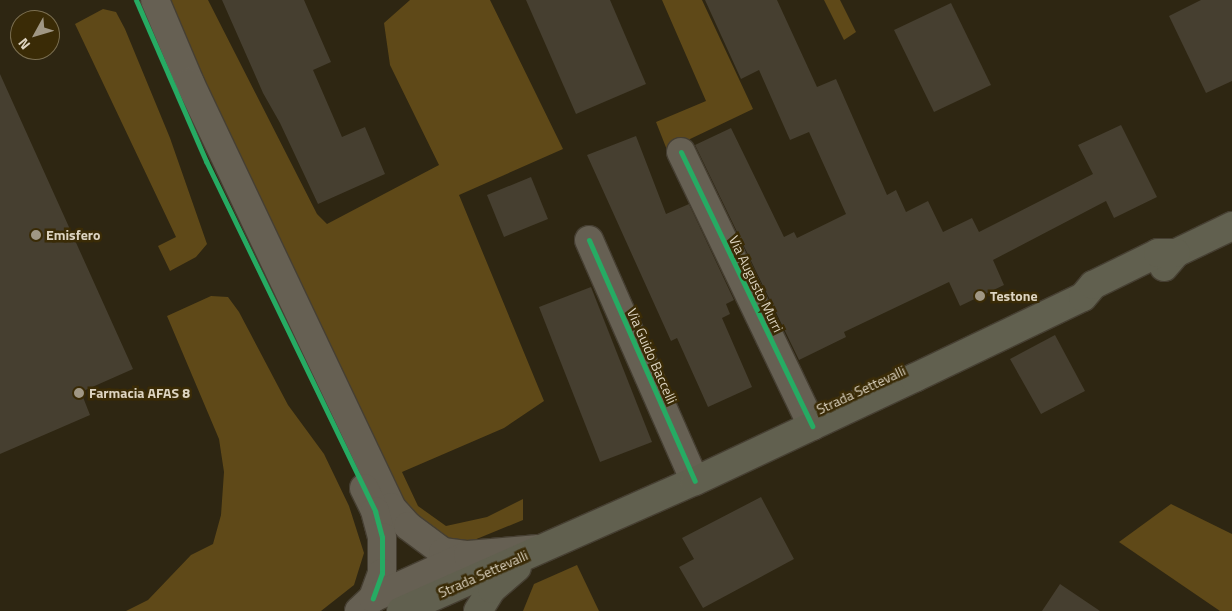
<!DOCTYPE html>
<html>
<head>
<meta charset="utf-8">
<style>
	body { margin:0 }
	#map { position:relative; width:1232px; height:611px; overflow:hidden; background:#2e2612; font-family:"Titillium Web",sans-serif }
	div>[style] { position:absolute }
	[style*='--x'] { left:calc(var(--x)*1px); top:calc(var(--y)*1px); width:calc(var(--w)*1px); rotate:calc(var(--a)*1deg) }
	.green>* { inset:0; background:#5f4918 }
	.building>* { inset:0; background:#463f30 }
	.roads { filter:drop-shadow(1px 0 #463f32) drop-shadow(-1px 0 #463f32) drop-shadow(0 1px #463f32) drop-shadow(0 -1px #463f32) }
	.minor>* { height:28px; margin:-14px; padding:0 14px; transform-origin:14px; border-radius:14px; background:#666053 }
	.major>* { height:28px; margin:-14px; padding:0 14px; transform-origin:14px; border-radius:14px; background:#61604f }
	.cycleway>* { height:5px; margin:-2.5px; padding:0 2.5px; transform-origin:2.5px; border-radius:2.5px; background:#26ab63 }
	.dots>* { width:14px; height:14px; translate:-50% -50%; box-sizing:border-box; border:2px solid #3a2b06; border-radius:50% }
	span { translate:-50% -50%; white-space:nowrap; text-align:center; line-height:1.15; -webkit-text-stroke:5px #3a2b06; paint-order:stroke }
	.poi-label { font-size:14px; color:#ddd4c1; font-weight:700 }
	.left { translate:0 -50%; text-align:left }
	.street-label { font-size:14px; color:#ddd4c1 }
	.north { position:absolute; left:10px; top:10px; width:50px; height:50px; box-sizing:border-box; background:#3a2b06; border:1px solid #7b6f51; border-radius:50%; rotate:231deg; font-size:14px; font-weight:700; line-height:20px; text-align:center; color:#ddd4c1 }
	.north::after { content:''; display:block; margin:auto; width:18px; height:22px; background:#a09784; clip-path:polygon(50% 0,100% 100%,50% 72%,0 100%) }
</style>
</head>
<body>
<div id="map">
	<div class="green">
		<i style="clip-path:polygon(170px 0,208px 0,317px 214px,327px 224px,439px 165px,390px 65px,384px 23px,410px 0,490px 0,563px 149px,459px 195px,544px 401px,504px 428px,402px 472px,418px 506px,446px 526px,487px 517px,523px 499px,523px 520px,462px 545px,443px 542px,408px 514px,277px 245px)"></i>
		<i style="clip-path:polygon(662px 0,702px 0,753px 109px,667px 150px,656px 122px,706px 101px)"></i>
		<i style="clip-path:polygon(824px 0,840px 0,856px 32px,844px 40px)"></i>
		<i style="clip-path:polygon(103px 9px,116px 12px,125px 29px,170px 138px,207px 244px,196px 257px,170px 271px,158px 246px,176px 237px,75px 24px)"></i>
		<i style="clip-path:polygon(211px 296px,228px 297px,239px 312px,288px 405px,324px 454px,349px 506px,364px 553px,354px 585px,321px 611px,126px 611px,148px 600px,191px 555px,213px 544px,221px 515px,224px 472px,219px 439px,167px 316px)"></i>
		<i style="clip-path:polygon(1171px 504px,1232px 534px,1232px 611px,1220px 611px,1119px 542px)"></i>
		<i style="clip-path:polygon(577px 565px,599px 611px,523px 611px,534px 584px)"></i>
	</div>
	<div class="building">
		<i style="clip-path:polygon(222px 0,304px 0,331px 62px,313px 70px,342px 137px,365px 127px,385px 174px,318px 204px,280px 123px,263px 93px)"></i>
		<i style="clip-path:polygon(526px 0,610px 0,646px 84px,576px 114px)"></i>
		<i style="clip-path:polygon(705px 0,777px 0,817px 87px,836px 79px,887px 195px,896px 190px,906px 212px,928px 201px,943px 232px,972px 218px,979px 232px,1093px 174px,1078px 145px,1121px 125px,1157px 197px,1114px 218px,1106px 201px,993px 260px,1004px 285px,960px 306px,949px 282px,844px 332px,846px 337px,799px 360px,695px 145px,731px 128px,784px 237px,794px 232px,797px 238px,846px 214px,809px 132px,790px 140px,759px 70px,741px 79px)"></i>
		<i style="clip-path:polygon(1201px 0,1232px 0,1232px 81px,1206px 93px,1169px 16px)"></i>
		<i style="clip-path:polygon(951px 3px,991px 85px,934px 112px,894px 30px)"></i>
		<i style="clip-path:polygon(0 74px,133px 369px,81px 392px,90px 415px,0 454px)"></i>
		<i style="clip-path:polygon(636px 136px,666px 214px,689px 204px,734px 300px,726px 304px,730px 314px,722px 318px,752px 387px,708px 407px,677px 338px,671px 341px,587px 155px)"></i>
		<i style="clip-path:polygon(531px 177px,548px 219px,504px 237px,487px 195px)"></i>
		<i style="clip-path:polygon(591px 287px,652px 442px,600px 462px,539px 307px)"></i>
		<i style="clip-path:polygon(1055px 335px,1085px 391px,1041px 414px,1010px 359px)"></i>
		<i style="clip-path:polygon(761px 497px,794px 559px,703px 608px,679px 567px,694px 559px,682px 538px)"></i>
		<i style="clip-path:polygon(1060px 584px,1100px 611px,1042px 611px)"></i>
	</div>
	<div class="roads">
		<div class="minor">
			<i style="--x:155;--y:0;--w:90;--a:67.1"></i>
			<i style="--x:190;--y:83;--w:469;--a:64.6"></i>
			<i style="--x:391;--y:507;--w:25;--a:48"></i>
			<i style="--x:408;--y:526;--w:44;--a:36.6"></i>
			<i style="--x:443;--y:552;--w:25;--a:7"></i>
			<i style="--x:681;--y:152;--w:304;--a:64.4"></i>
			<i style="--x:589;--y:240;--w:263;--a:66.3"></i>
			<i style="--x:364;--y:488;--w:25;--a:64"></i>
			<i style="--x:375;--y:511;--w:27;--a:75"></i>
			<i style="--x:382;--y:537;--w:36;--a:90"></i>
			<i style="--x:382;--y:573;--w:27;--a:110"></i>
			<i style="--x:359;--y:611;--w:19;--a:-43"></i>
			<i style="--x:373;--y:598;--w:104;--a:-24.4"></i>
			<i style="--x:468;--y:555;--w:68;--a:-5"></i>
		</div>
		<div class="major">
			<i style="--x:1164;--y:267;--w:18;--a:-49"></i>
			<i style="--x:1176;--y:253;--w:62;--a:-25.7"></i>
			<i style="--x:401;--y:611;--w:321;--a:-23.9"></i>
			<i style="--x:695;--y:481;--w:242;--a:-25.2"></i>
			<i style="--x:914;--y:378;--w:187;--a:-25.6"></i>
			<i style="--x:1083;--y:297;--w:16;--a:-50"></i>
			<i style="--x:1093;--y:285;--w:72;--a:-26.2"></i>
			<i style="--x:1158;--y:253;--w:18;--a:0"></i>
			<i style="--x:478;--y:611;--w:26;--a:-58"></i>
			<i style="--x:492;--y:589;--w:33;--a:-41"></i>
		</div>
	</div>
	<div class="cycleway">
		<i style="--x:136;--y:0;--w:176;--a:66.5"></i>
		<i style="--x:206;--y:161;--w:389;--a:64.2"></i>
		<i style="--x:375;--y:511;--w:27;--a:75"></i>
		<i style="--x:382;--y:537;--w:36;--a:90"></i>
		<i style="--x:382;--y:573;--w:27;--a:110"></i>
		<i style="--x:681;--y:152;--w:304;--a:64.4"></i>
		<i style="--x:589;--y:240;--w:263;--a:66.3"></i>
	</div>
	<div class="dots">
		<i style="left:36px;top:235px;background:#a09784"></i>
		<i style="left:980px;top:296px;background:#a09784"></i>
		<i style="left:79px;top:393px;background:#a09784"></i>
	</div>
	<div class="poi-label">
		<span class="left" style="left:46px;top:235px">Emisfero</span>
		<span class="left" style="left:990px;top:296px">Testone</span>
		<span class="left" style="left:89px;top:393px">Farmacia AFAS 8</span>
	</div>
	<div class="street-label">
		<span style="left:756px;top:284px;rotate:64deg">Via Augusto Murri</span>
		<span style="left:652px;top:356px;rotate:66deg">Via Guido Baccelli</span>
		<span style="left:861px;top:390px;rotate:-25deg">Strada Settevalli</span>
		<span style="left:483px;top:574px;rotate:-24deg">Strada Settevalli</span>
	</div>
	<div class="north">N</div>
</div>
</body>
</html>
